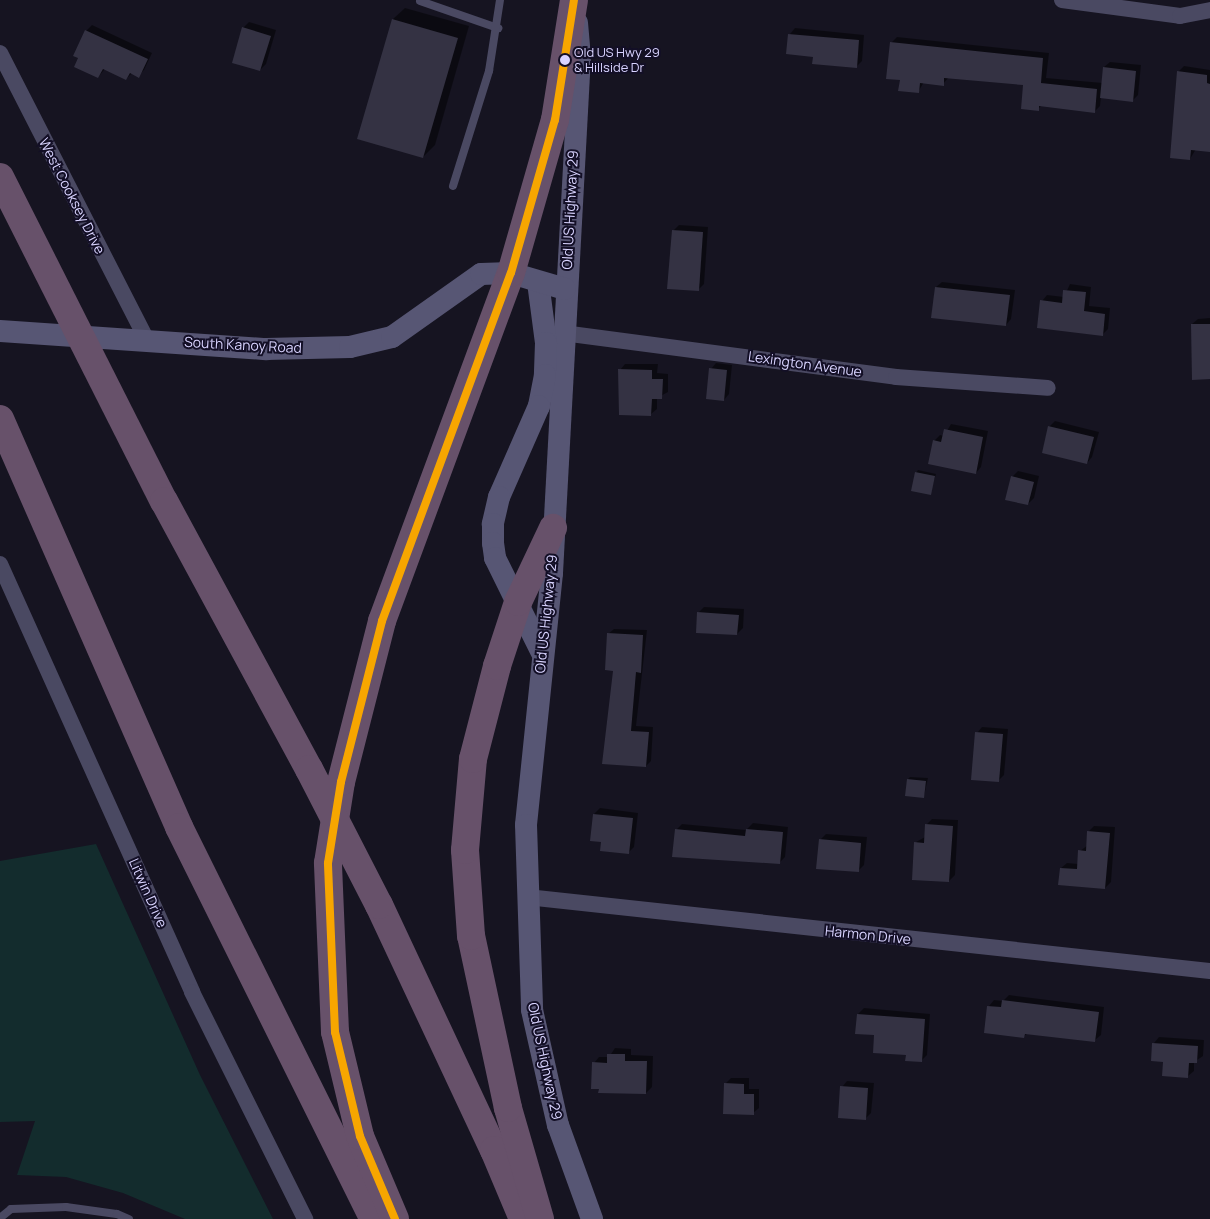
<!DOCTYPE html>
<html>
<head>
<meta charset="utf-8">
<style>
	body { margin:0 }
	#map { position:relative; width:1210px; height:1219px; overflow:hidden; background:#161421; font-family:Manrope,sans-serif }
	div>[style] { position:absolute }
	[style*='--x'] { left:calc(var(--x)*1px); top:calc(var(--y)*1px); width:calc(var(--w)*1px); rotate:calc(var(--a)*1deg) }
	.green>* { inset:0; background:#132c2d }
	.shadow>* { inset:0; background:#0007 }
	.building>* { inset:0; background:#343243 }
	.lane>* { height:8px; margin:-4px; padding:0 4px; transform-origin:4px; border-radius:4px; background:#4a4962 }
	.street>* { height:16px; margin:-8px; padding:0 8px; transform-origin:8px; border-radius:8px; background:#4a4962 }
	.secondary>* { height:22px; margin:-11px; padding:0 11px; transform-origin:11px; border-radius:11px; background:#575674 }
	.highway>* { height:28px; margin:-14px; padding:0 14px; transform-origin:14px; border-radius:14px; background:#67516a }
	.highway-bridge>* { height:28px; margin:-14px; padding:0 14px; transform-origin:14px; border-radius:14px; background:#67516a }
	.bus-1>* { height:8px; margin:-4px; padding:0 4px; transform-origin:4px; border-radius:4px; background:#f7a600 }
	.dots>* { width:14px; height:14px; translate:-50% -50%; box-sizing:border-box; border:2px solid #130f26; border-radius:50% }
	span { translate:-50% -50%; white-space:nowrap; text-align:center; line-height:1.15; -webkit-text-stroke:4px #130f26; paint-order:stroke }
	.bus-label { font-size:13px; color:#d9d4ff }
	.left { translate:0 -50%; text-align:left }
	.street-label { font-size:14px; color:#d9d4ff }
</style>
</head>
<body>
<div id="map">
	<div class="green">
		<i style="clip-path:polygon(96px 844px,200px 1075px,273px 1219px,185px 1219px,123px 1193px,66px 1177px,17px 1175px,35px 1121px,0 1122px,0 861px)"></i>
	</div>
	<div class="shadow">
		<i style="clip-path:polygon(405px 8px,469px 26px,435px 145px,423px 157px,393px 19px)"></i>
		<i style="clip-path:polygon(249px 22px,276px 30px,266px 64px,260px 70px,243px 28px)"></i>
		<i style="clip-path:polygon(92px 25px,152px 53px,144px 70px,138px 76px,132px 73px,126px 79px,105px 69px,98px 77px,79px 58px,86px 31px)"></i>
		<i style="clip-path:polygon(795px 28px,864px 35px,862px 61px,856px 67px,815px 56px,790px 34px)"></i>
		<i style="clip-path:polygon(897px 37px,1049px 53px,1046px 78px,1103px 83px,1104px 67px,1110px 62px,1141px 65px,1138px 95px,1132px 101px,1101px 97px,1100px 106px,1094px 112px,1042px 105px,1038px 109px,1025px 84px,949px 77px,943px 84px,924px 82px,918px 92px,901px 79px,891px 43px)"></i>
		<i style="clip-path:polygon(1184px 66px,1210px 70px,1210px 151px,1196px 149px,1190px 159px,1178px 72px)"></i>
		<i style="clip-path:polygon(679px 225px,708px 227px,704px 284px,698px 290px,673px 231px)"></i>
		<i style="clip-path:polygon(942px 282px,1015px 290px,1011px 319px,1006px 325px,936px 287px)"></i>
		<i style="clip-path:polygon(1070px 284px,1091px 287px,1089px 306px,1110px 308px,1108px 329px,1102px 335px,1042px 301px,1047px 295px,1064px 297px)"></i>
		<i style="clip-path:polygon(1210px 318px,1210px 378px,1192px 324px,1198px 319px)"></i>
		<i style="clip-path:polygon(716px 363px,732px 365px,729px 394px,724px 400px,711px 369px)"></i>
		<i style="clip-path:polygon(625px 364px,658px 364px,657px 373px,668px 374px,668px 392px,657px 398px,657px 409px,651px 414px,620px 370px)"></i>
		<i style="clip-path:polygon(1055px 421px,1099px 432px,1092px 457px,1087px 463px,1049px 427px)"></i>
		<i style="clip-path:polygon(951px 424px,988px 431px,981px 467px,976px 473px,934px 441px,940px 435px,944px 436px)"></i>
		<i style="clip-path:polygon(918px 470px,936px 474px,930px 493px,916px 473px)"></i>
		<i style="clip-path:polygon(1018px 471px,1039px 476px,1034px 498px,1028px 504px,1012px 477px)"></i>
		<i style="clip-path:polygon(704px 607px,744px 609px,743px 628px,737px 634px,698px 613px)"></i>
		<i style="clip-path:polygon(614px 629px,647px 630px,636px 726px,653px 727px,651px 761px,646px 766px,603px 763px,615px 670px,608px 634px)"></i>
		<i style="clip-path:polygon(982px 727px,1008px 729px,1004px 775px,998px 781px,977px 733px)"></i>
		<i style="clip-path:polygon(910px 777px,928px 778px,924px 796px,908px 779px)"></i>
		<i style="clip-path:polygon(600px 808px,638px 813px,634px 847px,628px 853px,603px 841px,594px 814px)"></i>
		<i style="clip-path:polygon(932px 819px,958px 820px,955px 875px,949px 881px,916px 842px,925px 837px,926px 825px)"></i>
		<i style="clip-path:polygon(753px 823px,788px 827px,785px 857px,779px 863px,676px 830px,682px 824px,746px 830px)"></i>
		<i style="clip-path:polygon(1094px 826px,1115px 827px,1111px 882px,1105px 888px,1061px 868px,1067px 863px,1078px 864px,1080px 851px,1088px 845px,1089px 831px)"></i>
		<i style="clip-path:polygon(826px 834px,867px 837px,864px 865px,858px 871px,820px 840px)"></i>
		<i style="clip-path:polygon(1009px 995px,1104px 1007px,1101px 1035px,1095px 1040px,1028px 1033px,1024px 1036px,989px 1006px,994px 1000px,1003px 1001px)"></i>
		<i style="clip-path:polygon(864px 1008px,930px 1014px,927px 1055px,921px 1061px,876px 1034px,858px 1014px)"></i>
		<i style="clip-path:polygon(1159px 1037px,1204px 1040px,1203px 1056px,1194px 1062px,1194px 1071px,1188px 1076px,1164px 1060px,1154px 1043px)"></i>
		<i style="clip-path:polygon(615px 1048px,631px 1049px,631px 1055px,653px 1056px,652px 1087px,646px 1093px,594px 1063px,599px 1057px,609px 1057px)"></i>
		<i style="clip-path:polygon(731px 1078px,749px 1078px,749px 1089px,759px 1089px,759px 1108px,753px 1113px,725px 1084px)"></i>
		<i style="clip-path:polygon(847px 1081px,874px 1083px,871px 1113px,865px 1119px,842px 1087px)"></i>
	</div>
	<div class="building">
		<i style="clip-path:polygon(392px 19px,458px 38px,423px 158px,357px 139px)"></i>
		<i style="clip-path:polygon(242px 27px,271px 36px,260px 71px,232px 63px)"></i>
		<i style="clip-path:polygon(85px 30px,148px 59px,139px 78px,130px 73px,126px 80px,103px 69px,98px 78px,74px 67px,78px 58px,73px 56px)"></i>
		<i style="clip-path:polygon(788px 34px,859px 40px,857px 68px,812px 64px,813px 57px,786px 54px)"></i>
		<i style="clip-path:polygon(890px 42px,1043px 58px,1041px 83px,1097px 89px,1095px 113px,1039px 106px,1039px 111px,1021px 109px,1023px 85px,944px 78px,944px 86px,920px 83px,919px 93px,898px 91px,900px 80px,886px 79px)"></i>
		<i style="clip-path:polygon(1103px 67px,1136px 71px,1133px 102px,1100px 98px)"></i>
		<i style="clip-path:polygon(1177px 71px,1207px 75px,1207px 83px,1210px 84px,1210px 152px,1191px 150px,1190px 160px,1170px 158px)"></i>
		<i style="clip-path:polygon(672px 230px,703px 232px,699px 291px,667px 289px)"></i>
		<i style="clip-path:polygon(935px 287px,1010px 295px,1006px 326px,931px 318px)"></i>
		<i style="clip-path:polygon(1063px 290px,1086px 292px,1084px 311px,1105px 314px,1103px 336px,1037px 328px,1040px 300px,1062px 303px)"></i>
		<i style="clip-path:polygon(1191px 324px,1210px 324px,1210px 379px,1192px 380px)"></i>
		<i style="clip-path:polygon(709px 368px,727px 370px,724px 401px,706px 399px)"></i>
		<i style="clip-path:polygon(618px 369px,652px 370px,652px 379px,663px 379px,662px 399px,652px 399px,651px 416px,619px 415px)"></i>
		<i style="clip-path:polygon(1048px 426px,1094px 437px,1087px 464px,1042px 453px)"></i>
		<i style="clip-path:polygon(944px 429px,983px 437px,976px 474px,928px 464px,933px 440px,941px 442px)"></i>
		<i style="clip-path:polygon(915px 472px,935px 476px,931px 495px,911px 491px)"></i>
		<i style="clip-path:polygon(1011px 476px,1034px 482px,1028px 505px,1005px 500px)"></i>
		<i style="clip-path:polygon(697px 612px,739px 615px,737px 635px,696px 633px)"></i>
		<i style="clip-path:polygon(607px 633px,643px 635px,641px 673px,636px 672px,631px 731px,649px 732px,646px 767px,602px 764px,613px 671px,605px 670px)"></i>
		<i style="clip-path:polygon(975px 732px,1003px 734px,999px 782px,971px 780px)"></i>
		<i style="clip-path:polygon(907px 779px,926px 781px,924px 798px,905px 796px)"></i>
		<i style="clip-path:polygon(593px 814px,633px 818px,629px 854px,600px 851px,601px 842px,590px 841px)"></i>
		<i style="clip-path:polygon(925px 824px,953px 826px,949px 882px,912px 880px,914px 842px,924px 843px)"></i>
		<i style="clip-path:polygon(675px 829px,745px 836px,746px 829px,783px 832px,780px 864px,672px 857px)"></i>
		<i style="clip-path:polygon(1087px 831px,1110px 833px,1105px 889px,1058px 885px,1060px 868px,1077px 869px,1078px 850px,1086px 851px)"></i>
		<i style="clip-path:polygon(819px 839px,861px 843px,859px 872px,816px 869px)"></i>
		<i style="clip-path:polygon(1002px 1000px,1099px 1012px,1095px 1042px,1025px 1034px,1024px 1038px,984px 1033px,987px 1006px,1001px 1007px)"></i>
		<i style="clip-path:polygon(857px 1014px,925px 1019px,922px 1062px,905px 1061px,906px 1055px,873px 1053px,874px 1035px,855px 1034px)"></i>
		<i style="clip-path:polygon(1152px 1043px,1198px 1046px,1197px 1063px,1189px 1063px,1188px 1078px,1162px 1076px,1163px 1062px,1151px 1061px)"></i>
		<i style="clip-path:polygon(607px 1054px,625px 1054px,625px 1061px,647px 1061px,646px 1094px,598px 1093px,599px 1089px,591px 1089px,592px 1062px,607px 1063px)"></i>
		<i style="clip-path:polygon(724px 1083px,744px 1084px,744px 1094px,754px 1094px,754px 1115px,723px 1114px)"></i>
		<i style="clip-path:polygon(840px 1086px,868px 1088px,866px 1120px,838px 1118px)"></i>
	</div>
	<div class="lane">
		<i style="--x:420;--y:1;--w:83;--a:19.1"></i>
		<i style="--x:453;--y:186;--w:121;--a:-72.6"></i>
		<i style="--x:489;--y:71;--w:72;--a:-81.2"></i>
		<i style="--x:0;--y:1218;--w:14;--a:-39"></i>
		<i style="--x:11;--y:1209;--w:55;--a:-2.1"></i>
		<i style="--x:66;--y:1207;--w:51;--a:7.8"></i>
		<i style="--x:117;--y:1214;--w:13;--a:23"></i>
	</div>
	<div class="street">
		<i style="--x:1062;--y:0;--w:119;--a:7.7"></i>
		<i style="--x:1180;--y:16;--w:31;--a:-11"></i>
		<i style="--x:0;--y:53;--w:320;--a:62.9"></i>
		<i style="--x:563;--y:333;--w:336;--a:7.5"></i>
		<i style="--x:896;--y:377;--w:152;--a:4.1"></i>
		<i style="--x:0;--y:564;--w:469;--a:65.8"></i>
		<i style="--x:192;--y:992;--w:254;--a:63.5"></i>
		<i style="--x:527;--y:897;--w:687;--a:6.18"></i>
	</div>
	<div class="secondary">
		<i style="--x:577;--y:23;--w:33;--a:85"></i>
		<i style="--x:580;--y:56;--w:518;--a:93.1"></i>
		<i style="--x:552;--y:573;--w:253;--a:95.9"></i>
		<i style="--x:526;--y:825;--w:185;--a:88.1"></i>
		<i style="--x:532;--y:1010;--w:118;--a:77.3"></i>
		<i style="--x:558;--y:1125;--w:100;--a:70.1"></i>
		<i style="--x:538;--y:282;--w:62;--a:82.5"></i>
		<i style="--x:546;--y:343;--w:32;--a:92"></i>
		<i style="--x:545;--y:375;--w:32;--a:101"></i>
		<i style="--x:539;--y:406;--w:99;--a:113.7"></i>
		<i style="--x:499;--y:497;--w:28;--a:103"></i>
		<i style="--x:493;--y:524;--w:19;--a:90"></i>
		<i style="--x:493;--y:543;--w:15;--a:82"></i>
		<i style="--x:495;--y:558;--w:104;--a:63.7"></i>
		<i style="--x:0;--y:331;--w:267;--a:3.9"></i>
		<i style="--x:266;--y:349;--w:84;--a:-1.4"></i>
		<i style="--x:350;--y:347;--w:43;--a:-13.4"></i>
		<i style="--x:392;--y:337;--w:109;--a:-35.3"></i>
		<i style="--x:481;--y:274;--w:30;--a:-2"></i>
		<i style="--x:511;--y:273;--w:56;--a:16.5"></i>
	</div>
	<div class="highway">
		<i style="--x:0;--y:177;--w:363;--a:63.2"></i>
		<i style="--x:164;--y:501;--w:305;--a:61.6"></i>
		<i style="--x:0;--y:419;--w:446;--a:66.3"></i>
		<i style="--x:179;--y:827;--w:438;--a:63.6"></i>
		<i style="--x:379;--y:905;--w:271;--a:64.9"></i>
		<i style="--x:494;--y:1150;--w:75;--a:67.2"></i>
		<i style="--x:395;--y:1219;--w:90;--a:-112.9"></i>
		<i style="--x:360;--y:1136;--w:107;--a:-103.5"></i>
		<i style="--x:335;--y:1032;--w:169;--a:-92.4"></i>
		<i style="--x:328;--y:863;--w:82;--a:-80.9"></i>
		<i style="--x:341;--y:782;--w:166;--a:-75.7"></i>
		<i style="--x:382;--y:621;--w:371;--a:-69.7"></i>
		<i style="--x:511;--y:273;--w:159;--a:-74"></i>
		<i style="--x:555;--y:120;--w:121;--a:-81"></i>
		<i style="--x:540;--y:1219;--w:116;--a:-106.1"></i>
		<i style="--x:508;--y:1108;--w:176;--a:-102.1"></i>
		<i style="--x:471;--y:936;--w:86;--a:-94"></i>
		<i style="--x:465;--y:850;--w:91;--a:-85"></i>
		<i style="--x:473;--y:759;--w:96;--a:-75.5"></i>
		<i style="--x:497;--y:666;--w:67;--a:-71.8"></i>
		<i style="--x:518;--y:602;--w:82;--a:-64.7"></i>
	</div>
	<div class="highway-bridge">
		<i style="--x:309;--y:769;--w:153;--a:62.8"></i>
	</div>
	<div class="bus-1">
		<i style="--x:395;--y:1219;--w:90;--a:-112.9"></i>
		<i style="--x:360;--y:1136;--w:107;--a:-103.5"></i>
		<i style="--x:335;--y:1032;--w:169;--a:-92.4"></i>
		<i style="--x:328;--y:863;--w:82;--a:-80.9"></i>
		<i style="--x:341;--y:782;--w:166;--a:-75.7"></i>
		<i style="--x:382;--y:621;--w:371;--a:-69.7"></i>
		<i style="--x:511;--y:273;--w:159;--a:-74"></i>
		<i style="--x:555;--y:120;--w:121;--a:-81"></i>
	</div>
	<div class="dots">
		<i style="left:565px;top:60px;background:#d9d4ff"></i>
	</div>
	<div class="bus-label">
		<span class="left" style="left:574px;top:60px">Old US Hwy 29<br>&amp; Hillside Dr</span>
	</div>
	<div class="street-label">
		<span style="left:72px;top:196px;rotate:63deg">West Cooksey Drive</span>
		<span style="left:570px;top:210px;rotate:-87deg">Old US Highway 29</span>
		<span style="left:243px;top:345px;rotate:3deg">South Kanoy Road</span>
		<span style="left:805px;top:364px;rotate:8deg">Lexington Avenue</span>
		<span style="left:546px;top:614px;rotate:-84deg">Old US Highway 29</span>
		<span style="left:148px;top:893px;rotate:66deg">Litwin Drive</span>
		<span style="left:868px;top:935px;rotate:6deg">Harmon Drive</span>
		<span style="left:545px;top:1061px;rotate:78deg">Old US Highway 29</span>
	</div>
</div>
</body>
</html>
